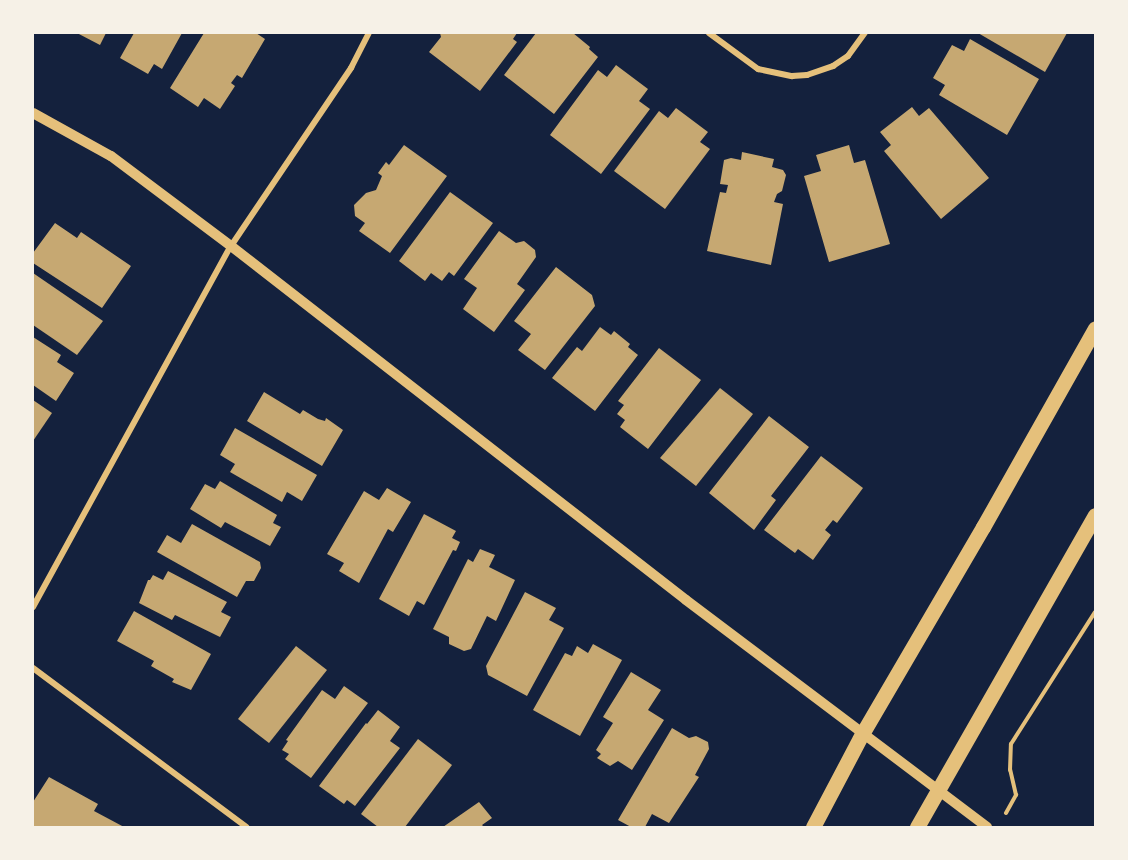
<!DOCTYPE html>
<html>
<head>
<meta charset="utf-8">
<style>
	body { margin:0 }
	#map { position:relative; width:1128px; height:860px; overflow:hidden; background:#14213d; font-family:Karla,sans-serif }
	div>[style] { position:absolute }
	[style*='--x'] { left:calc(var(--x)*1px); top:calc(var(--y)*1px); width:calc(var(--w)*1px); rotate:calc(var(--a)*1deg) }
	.building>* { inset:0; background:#c6a872 }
	.path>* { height:4px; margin:-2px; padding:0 2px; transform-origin:2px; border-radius:2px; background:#e5c07b }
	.minor>* { height:6px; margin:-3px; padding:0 3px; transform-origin:3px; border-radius:3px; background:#e5c07b }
	.tertiary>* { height:10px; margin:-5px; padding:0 5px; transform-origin:5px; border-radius:5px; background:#e5c07b }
	.primary>* { height:15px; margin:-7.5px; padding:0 7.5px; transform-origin:7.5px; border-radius:7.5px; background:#e5c07b }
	span { translate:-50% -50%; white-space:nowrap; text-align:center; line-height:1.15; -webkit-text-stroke:4.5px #f6f1e7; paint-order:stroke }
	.frame { position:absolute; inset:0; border:34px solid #f6f1e7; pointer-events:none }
</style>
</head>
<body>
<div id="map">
	<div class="building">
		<i style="clip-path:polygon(77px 33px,106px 33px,100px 45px)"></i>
		<i style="clip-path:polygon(134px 33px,182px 33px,162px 69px,154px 64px,148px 74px,120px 58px)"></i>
		<i style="clip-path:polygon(204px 33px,256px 33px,265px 39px,242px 78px,237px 75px,231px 83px,235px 86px,220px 109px,204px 98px,198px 107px,170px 88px)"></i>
		<i style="clip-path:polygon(440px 33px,517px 33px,513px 39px,517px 42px,480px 91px,429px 52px,441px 37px)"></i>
		<i style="clip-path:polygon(536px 33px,573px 33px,590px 47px,589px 49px,598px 57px,554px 114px,504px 75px)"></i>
		<i style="clip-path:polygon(978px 33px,1067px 33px,1045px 72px)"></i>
		<i style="clip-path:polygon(970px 39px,1039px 79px,1007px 135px,939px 95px,945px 85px,933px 78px,952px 45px,964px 51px)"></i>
		<i style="clip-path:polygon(616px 65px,648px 89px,639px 101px,650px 109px,601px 174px,550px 135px,598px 70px,607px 77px)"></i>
		<i style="clip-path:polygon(912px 107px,919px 116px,929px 108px,989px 178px,941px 219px,884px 151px,891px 145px,880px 132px)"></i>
		<i style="clip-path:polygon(676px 108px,708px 132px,700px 142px,710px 149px,665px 209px,614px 171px,659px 111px,668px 118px)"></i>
		<i style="clip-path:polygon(404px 145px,447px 176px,390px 253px,359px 231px,365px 223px,355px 216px,354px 205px,366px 193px,376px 190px,382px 176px,378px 173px,386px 162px,389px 165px)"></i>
		<i style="clip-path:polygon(849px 145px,854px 163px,865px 160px,890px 244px,829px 262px,804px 176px,821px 171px,816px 155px)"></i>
		<i style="clip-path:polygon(742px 152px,774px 159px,772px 167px,783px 170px,786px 175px,782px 191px,777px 194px,774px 202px,783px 204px,771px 265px,707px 251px,720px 192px,726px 193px,728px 185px,720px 184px,724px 160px,731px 158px,741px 160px)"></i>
		<i style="clip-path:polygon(450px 192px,493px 223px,454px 276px,449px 272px,442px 281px,431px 273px,425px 281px,399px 261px)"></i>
		<i style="clip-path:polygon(55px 223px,77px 238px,81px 232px,131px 266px,102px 308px,33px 263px,33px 253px)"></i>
		<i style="clip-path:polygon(499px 231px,516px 243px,524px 241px,535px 250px,536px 257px,517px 284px,525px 290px,494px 332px,463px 309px,477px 288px,464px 279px)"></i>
		<i style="clip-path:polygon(556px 267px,592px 295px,595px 306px,545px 370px,518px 350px,531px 334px,514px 321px)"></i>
		<i style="clip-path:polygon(33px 273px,103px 321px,77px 355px,33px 325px)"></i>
		<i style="clip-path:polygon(600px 327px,611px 335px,614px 331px,630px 344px,628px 347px,638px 355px,595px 411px,552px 378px,577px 347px,582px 351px)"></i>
		<i style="clip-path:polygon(33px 337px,61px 355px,57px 362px,74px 373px,56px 401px,33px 385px)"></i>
		<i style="clip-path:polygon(659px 348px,701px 380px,648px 449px,620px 427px,625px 420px,617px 414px,624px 405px,618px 401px)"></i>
		<i style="clip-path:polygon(720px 388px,753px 414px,696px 486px,660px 458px)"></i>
		<i style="clip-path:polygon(264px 392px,300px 414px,303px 410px,318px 419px,325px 421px,326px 418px,343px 430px,322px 466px,247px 421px)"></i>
		<i style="clip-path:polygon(33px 400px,52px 413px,33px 441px)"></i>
		<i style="clip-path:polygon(769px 416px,809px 447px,771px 496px,776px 500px,754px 530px,709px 493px)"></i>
		<i style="clip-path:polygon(235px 428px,317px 475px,302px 501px,287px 492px,282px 502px,230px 472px,235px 464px,220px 455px)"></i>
		<i style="clip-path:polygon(821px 456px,863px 488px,837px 523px,833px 520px,825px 530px,831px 535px,813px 560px,798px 549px,795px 553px,764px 530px)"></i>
		<i style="clip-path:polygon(220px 481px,277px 515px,273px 523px,281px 527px,270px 546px,225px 522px,221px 528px,190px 509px,205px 484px,215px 489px)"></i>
		<i style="clip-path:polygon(387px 488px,411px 502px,393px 532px,388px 529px,359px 583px,339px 571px,344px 563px,327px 554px,364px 491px,379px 500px)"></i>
		<i style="clip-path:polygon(424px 514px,456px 531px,452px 538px,460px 542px,456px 551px,453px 550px,424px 605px,417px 601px,409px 616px,379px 599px)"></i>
		<i style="clip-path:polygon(192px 524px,260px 562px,261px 568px,254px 581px,246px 581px,237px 597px,157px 552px,167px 535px,181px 543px)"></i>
		<i style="clip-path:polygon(480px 549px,495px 555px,489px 567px,515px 580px,496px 621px,487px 616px,471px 649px,464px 651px,449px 644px,449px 637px,433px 629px,468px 559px,473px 562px)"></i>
		<i style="clip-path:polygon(168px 571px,227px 602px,221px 612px,231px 617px,220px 637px,175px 615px,172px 620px,139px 603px,148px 580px,150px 580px,153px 575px,163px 580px)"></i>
		<i style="clip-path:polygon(525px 592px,556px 608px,549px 620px,564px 628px,527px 696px,488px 675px,486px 666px)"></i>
		<i style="clip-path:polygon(134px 611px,211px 654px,191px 690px,172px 682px,174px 679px,151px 666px,154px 661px,117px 641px)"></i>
		<i style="clip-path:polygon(593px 644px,622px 660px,580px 736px,533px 710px,565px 653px,572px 656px,577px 646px,588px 653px)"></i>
		<i style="clip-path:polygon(296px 646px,327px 670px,269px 743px,238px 719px)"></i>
		<i style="clip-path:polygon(631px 672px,661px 690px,648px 710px,664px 720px,632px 770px,618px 761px,610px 766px,597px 758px,601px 754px,596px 750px,613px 723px,603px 717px)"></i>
		<i style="clip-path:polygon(344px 686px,368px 703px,311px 778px,285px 759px,289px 754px,282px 750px,288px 741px,286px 740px,322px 690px,335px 699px)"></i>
		<i style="clip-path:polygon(378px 710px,400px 727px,390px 741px,400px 748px,355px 806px,347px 800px,344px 804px,319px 786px,366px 723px,367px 724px)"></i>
		<i style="clip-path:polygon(672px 728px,689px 738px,696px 736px,708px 742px,709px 749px,695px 775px,699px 777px,669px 823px,652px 814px,645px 827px,631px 827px,618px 820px)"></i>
		<i style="clip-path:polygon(418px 739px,452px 765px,405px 827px,378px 827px,361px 814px)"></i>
		<i style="clip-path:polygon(49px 777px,98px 804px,94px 811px,124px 827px,33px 826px,33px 802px)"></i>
		<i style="clip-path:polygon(479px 802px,492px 818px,482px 825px,484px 827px,443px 827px)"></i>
	</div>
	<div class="path">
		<i style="--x:1006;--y:813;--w:21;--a:-61"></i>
		<i style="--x:1016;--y:795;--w:26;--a:-103"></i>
		<i style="--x:1010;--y:770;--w:26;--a:-88"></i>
		<i style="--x:1011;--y:744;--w:156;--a:-57.5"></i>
	</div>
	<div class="minor">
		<i style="--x:709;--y:33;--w:61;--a:36.3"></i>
		<i style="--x:758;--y:69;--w:35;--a:12"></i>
		<i style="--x:792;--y:76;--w:15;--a:-4"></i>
		<i style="--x:807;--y:75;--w:28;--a:-19"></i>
		<i style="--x:833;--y:66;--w:18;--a:-34"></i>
		<i style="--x:848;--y:56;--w:29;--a:-54"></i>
		<i style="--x:33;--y:607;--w:412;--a:-61.3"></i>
		<i style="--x:231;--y:246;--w:215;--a:-56"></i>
		<i style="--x:351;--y:68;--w:39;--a:-63"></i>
		<i style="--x:33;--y:668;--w:266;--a:36.7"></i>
	</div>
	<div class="tertiary">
		<i style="--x:33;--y:113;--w:89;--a:28.9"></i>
		<i style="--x:111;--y:156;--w:150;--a:36.9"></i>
		<i style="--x:231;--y:246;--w:576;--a:37.88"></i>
		<i style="--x:686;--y:600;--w:377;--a:37"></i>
	</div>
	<div class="primary">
		<i style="--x:813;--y:827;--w:105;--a:-62.2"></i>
		<i style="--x:862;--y:734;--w:240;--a:-59.7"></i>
		<i style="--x:983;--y:527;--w:228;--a:-60.6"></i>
		<i style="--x:917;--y:827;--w:359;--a:-60.3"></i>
	</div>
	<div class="frame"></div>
</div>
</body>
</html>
